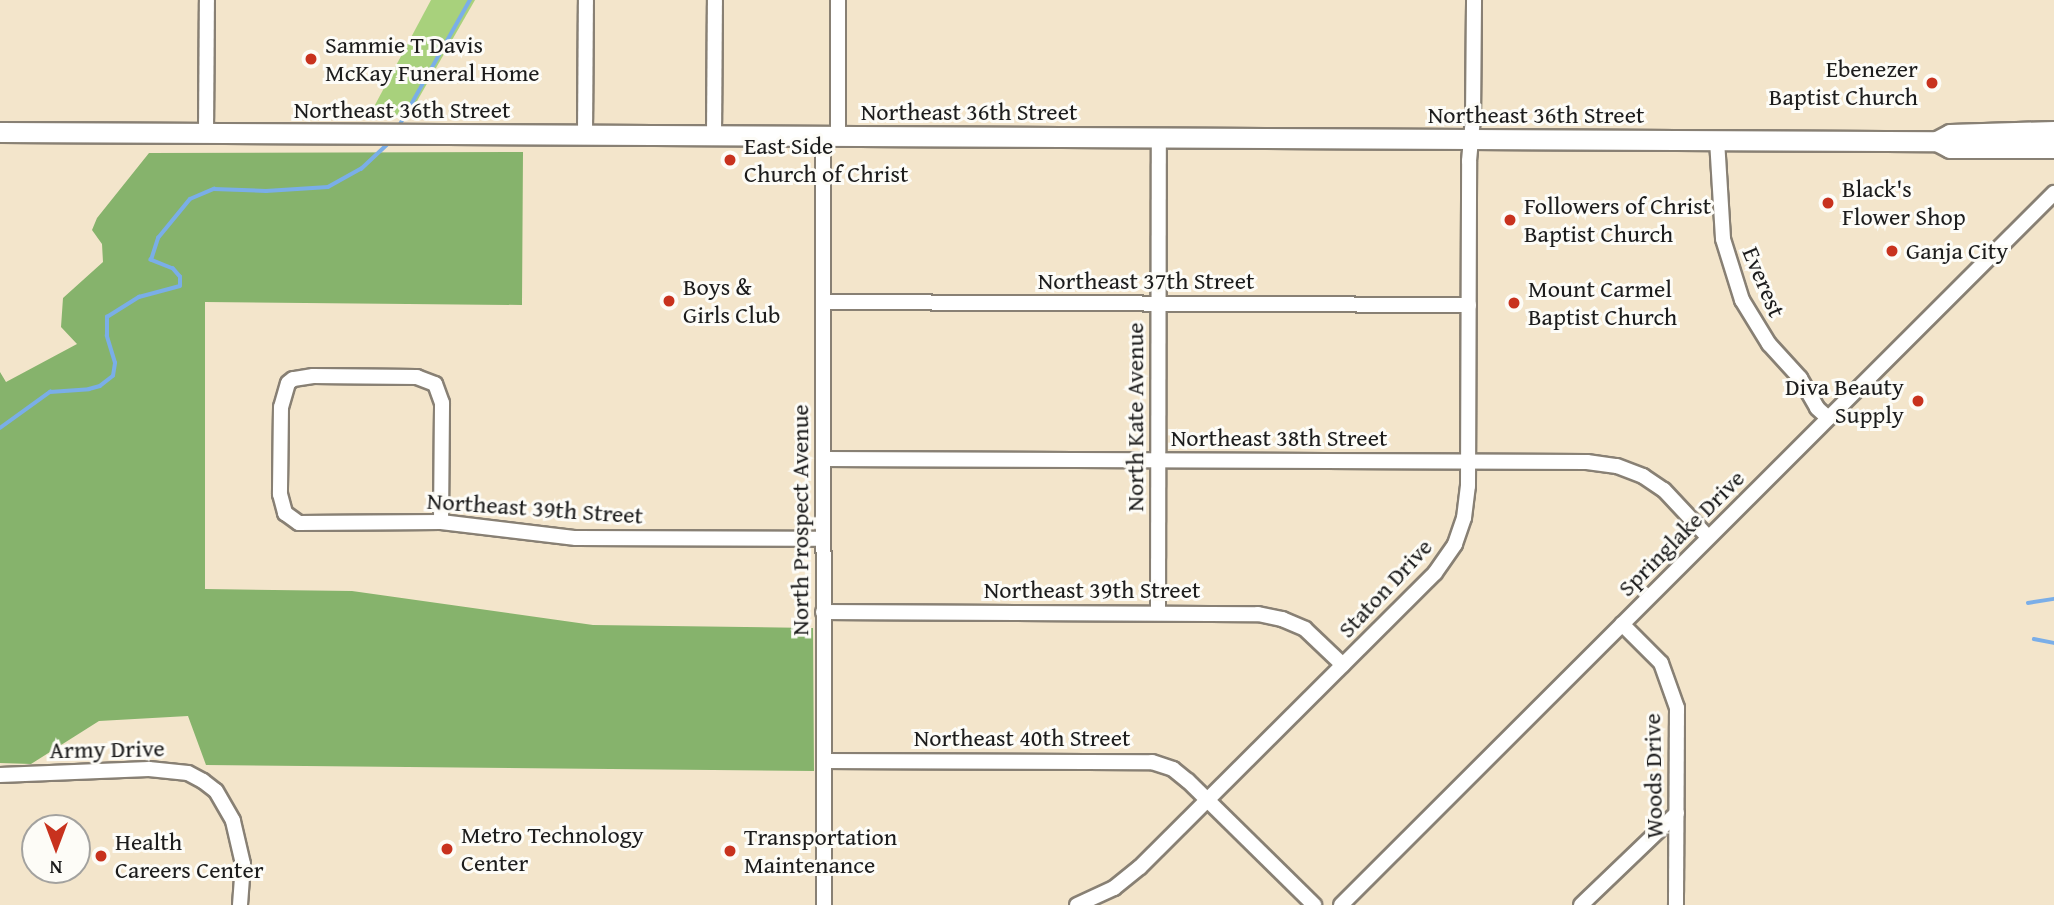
<!DOCTYPE html>
<html>
<head>
<meta charset="utf-8">
<style>
	body { margin:0 }
	#map { position:relative; width:2054px; height:905px; overflow:hidden; background:#f3e5cb; font-family:"Gentium Book Plus",serif }
	div>[style] { position:absolute }
	[style*='--x'] { left:calc(var(--x)*1px); top:calc(var(--y)*1px); width:calc(var(--w)*1px); rotate:calc(var(--a)*1deg) }
	.green>* { inset:0; background:#a8d17c }
	.forest>* { inset:0; background:#86b36c }
	.stream>* { height:3.5px; margin:-1.75px; padding:0 1.75px; transform-origin:1.75px; border-radius:1.75px; background:#7aaee8 }
	.roads { filter:drop-shadow(2px 0 #888074) drop-shadow(-2px 0 #888074) drop-shadow(0 2px #888074) drop-shadow(0 -2px #888074) }
	.minor>* { height:14px; margin:-7px; padding:0 7px; transform-origin:7px; border-radius:7px; background:#fff }
	.major>* { height:19px; margin:-9.5px; padding:0 9.5px; transform-origin:9.5px; border-radius:9.5px; background:#fff }
	.dots>* { width:19px; height:19px; translate:-50% -50%; box-sizing:border-box; border:4px solid #fdfcf7; border-radius:50% }
	span { translate:-50% -50%; white-space:nowrap; text-align:center; line-height:1.15; -webkit-text-stroke:6px #fdfcf7; paint-order:stroke }
	.poi-label { font-size:24px; color:#1c1c1c }
	.left { translate:0 -50%; text-align:left }
	.right { translate:-100% -50%; text-align:right }
	.street-label { font-size:24px; color:#1c1c1c }
	.north { position:absolute; left:21px; top:814px; width:70px; height:70px; box-sizing:border-box; background:#fdfcf7; border:2px solid #a3a29f; border-radius:50%; rotate:180deg; font-size:19px; font-weight:700; line-height:28px; text-align:center; color:#1c1c1c }
	.north::after { content:''; display:block; margin:auto; width:24px; height:32px; background:#c8321e; clip-path:polygon(50% 0,100% 100%,50% 72%,0 100%) }
</style>
</head>
<body>
<div id="map">
	<div class="green">
		<i style="clip-path:polygon(431px 0,475px 0,409px 115px,368px 118px)"></i>
	</div>
	<div class="forest">
		<i style="clip-path:polygon(523px 152px,522px 305px,205px 302px,205px 589px,352px 591px,593px 625px,813px 628px,814px 771px,206px 765px,188px 716px,99px 721px,31px 764px,0 763px,0 372px,6px 382px,77px 344px,61px 327px,63px 298px,103px 262px,102px 244px,92px 230px,97px 218px,149px 153px)"></i>
	</div>
	<div class="stream">
		<i style="--x:399;--y:126;--w:145;--a:-60.6"></i>
		<i style="--x:0;--y:428;--w:62;--a:-35.8"></i>
		<i style="--x:50;--y:392;--w:39;--a:-4"></i>
		<i style="--x:89;--y:389;--w:11;--a:-15"></i>
		<i style="--x:100;--y:386;--w:16;--a:-38"></i>
		<i style="--x:113;--y:376;--w:13;--a:-81"></i>
		<i style="--x:115;--y:363;--w:28;--a:-107"></i>
		<i style="--x:107;--y:336;--w:19;--a:-90"></i>
		<i style="--x:107;--y:317;--w:38;--a:-32"></i>
		<i style="--x:139;--y:297;--w:42;--a:-15"></i>
		<i style="--x:180;--y:286;--w:9;--a:-90"></i>
		<i style="--x:180;--y:277;--w:11;--a:-131"></i>
		<i style="--x:173;--y:269;--w:24;--a:-158"></i>
		<i style="--x:151;--y:260;--w:23;--a:-72"></i>
		<i style="--x:158;--y:238;--w:50;--a:-50.6"></i>
		<i style="--x:190;--y:199;--w:26;--a:-23"></i>
		<i style="--x:214;--y:189;--w:52;--a:2.2"></i>
		<i style="--x:266;--y:191;--w:62;--a:-3.7"></i>
		<i style="--x:328;--y:187;--w:38;--a:-29"></i>
		<i style="--x:361;--y:169;--w:40;--a:-43"></i>
		<i style="--x:2028;--y:603;--w:26;--a:-9"></i>
		<i style="--x:2034;--y:639;--w:20;--a:11"></i>
	</div>
	<div class="roads">
		<div class="minor">
			<i style="--x:206;--y:133;--w:133;--a:-89.6"></i>
			<i style="--x:585;--y:135;--w:135;--a:-89.6"></i>
			<i style="--x:714;--y:136;--w:136;--a:-89.6"></i>
			<i style="--x:823;--y:136;--w:769;--a:89.93"></i>
			<i style="--x:838;--y:136;--w:136;--a:-90"></i>
			<i style="--x:1717;--y:140;--w:99;--a:86.5"></i>
			<i style="--x:1723;--y:239;--w:64;--a:72.7"></i>
			<i style="--x:1742;--y:300;--w:52;--a:58.5"></i>
			<i style="--x:1769;--y:344;--w:46;--a:47.6"></i>
			<i style="--x:1800;--y:378;--w:34;--a:60"></i>
			<i style="--x:1817;--y:408;--w:15;--a:42"></i>
			<i style="--x:823;--y:302;--w:646;--a:0.27"></i>
			<i style="--x:823;--y:459;--w:764;--a:0.22"></i>
			<i style="--x:1587;--y:462;--w:30;--a:8"></i>
			<i style="--x:1617;--y:466;--w:28;--a:21"></i>
			<i style="--x:1643;--y:476;--w:25;--a:34"></i>
			<i style="--x:1664;--y:490;--w:64;--a:46.9"></i>
			<i style="--x:441;--y:522;--w:119;--a:-89.5"></i>
			<i style="--x:442;--y:403;--w:20;--a:-110"></i>
			<i style="--x:435;--y:384;--w:19;--a:-159"></i>
			<i style="--x:417;--y:377;--w:104;--a:-179.4"></i>
			<i style="--x:313;--y:376;--w:20;--a:171"></i>
			<i style="--x:293;--y:379;--w:6;--a:141"></i>
			<i style="--x:288;--y:383;--w:25;--a:106"></i>
			<i style="--x:281;--y:407;--w:87;--a:90.7"></i>
			<i style="--x:280;--y:494;--w:20;--a:75"></i>
			<i style="--x:285;--y:513;--w:17;--a:36"></i>
			<i style="--x:299;--y:523;--w:142;--a:-0.4"></i>
			<i style="--x:441;--y:522;--w:136;--a:6.8"></i>
			<i style="--x:576;--y:538;--w:247;--a:0.2"></i>
			<i style="--x:823;--y:612;--w:435;--a:0.3"></i>
			<i style="--x:1258;--y:614;--w:25;--a:12"></i>
			<i style="--x:1282;--y:619;--w:25;--a:23"></i>
			<i style="--x:1305;--y:629;--w:52;--a:43.5"></i>
			<i style="--x:1158;--y:613;--w:476;--a:-89.9"></i>
			<i style="--x:1622;--y:624;--w:55;--a:45"></i>
			<i style="--x:1661;--y:663;--w:48;--a:70.4"></i>
			<i style="--x:1677;--y:708;--w:197;--a:90.3"></i>
			<i style="--x:824;--y:761;--w:328;--a:0.2"></i>
			<i style="--x:1152;--y:762;--w:22;--a:18"></i>
			<i style="--x:1173;--y:769;--w:19;--a:39"></i>
			<i style="--x:1188;--y:781;--w:177;--a:44.5"></i>
			<i style="--x:0;--y:775;--w:149;--a:-2.3"></i>
			<i style="--x:149;--y:769;--w:39;--a:6"></i>
			<i style="--x:188;--y:773;--w:17;--a:28"></i>
			<i style="--x:203;--y:781;--w:16;--a:38"></i>
			<i style="--x:216;--y:791;--w:34;--a:60"></i>
			<i style="--x:233;--y:821;--w:44;--a:76.9"></i>
			<i style="--x:243;--y:864;--w:41;--a:94.2"></i>
			<i style="--x:1077;--y:905;--w:41;--a:-24.7"></i>
			<i style="--x:1114;--y:888;--w:33;--a:-39"></i>
			<i style="--x:1140;--y:867;--w:416;--a:-44.9"></i>
			<i style="--x:1435;--y:573;--w:35;--a:-55"></i>
			<i style="--x:1455;--y:544;--w:28;--a:-71"></i>
			<i style="--x:1464;--y:518;--w:32;--a:-83"></i>
			<i style="--x:1468;--y:486;--w:325;--a:-89.8"></i>
			<i style="--x:1469;--y:161;--w:43;--a:-84.7"></i>
			<i style="--x:1473;--y:118;--w:118;--a:-89.5"></i>
			<i style="--x:1341;--y:905;--w:1008;--a:-44.96"></i>
			<i style="--x:1581;--y:905;--w:133;--a:-43.8"></i>
		</div>
		<div class="major">
			<i style="--x:0;--y:132;--w:1937;--a:0.27"></i>
			<i style="--x:1937;--y:141;--w:15;--a:-28"></i>
			<i style="--x:1950;--y:134;--w:104;--a:-1.7"></i>
			<i style="--x:1937;--y:141;--w:15;--a:28"></i>
			<i style="--x:1950;--y:148;--w:104;--a:0"></i>
		</div>
	</div>
	<div class="dots">
		<i style="left:311px;top:59px;background:#c8321e"></i>
		<i style="left:1932px;top:83px;background:#c8321e"></i>
		<i style="left:730px;top:160px;background:#c8321e"></i>
		<i style="left:1828px;top:203px;background:#c8321e"></i>
		<i style="left:1510px;top:220px;background:#c8321e"></i>
		<i style="left:1892px;top:251px;background:#c8321e"></i>
		<i style="left:669px;top:301px;background:#c8321e"></i>
		<i style="left:1514px;top:303px;background:#c8321e"></i>
		<i style="left:1918px;top:401px;background:#c8321e"></i>
		<i style="left:447px;top:849px;background:#c8321e"></i>
		<i style="left:730px;top:851px;background:#c8321e"></i>
		<i style="left:101px;top:856px;background:#c8321e"></i>
	</div>
	<div class="poi-label">
		<span class="left" style="left:325px;top:59px">Sammie T Davis<br>McKay Funeral Home</span>
		<span class="right" style="left:1918px;top:83px">Ebenezer<br>Baptist Church</span>
		<span class="left" style="left:744px;top:160px">East Side<br>Church of Christ</span>
		<span class="left" style="left:1842px;top:203px">Black's<br>Flower Shop</span>
		<span class="left" style="left:1524px;top:220px">Followers of Christ<br>Baptist Church</span>
		<span class="left" style="left:1906px;top:251px">Ganja City</span>
		<span class="left" style="left:683px;top:301px">Boys &amp;<br>Girls Club</span>
		<span class="left" style="left:1528px;top:303px">Mount Carmel<br>Baptist Church</span>
		<span class="right" style="left:1904px;top:401px">Diva Beauty<br>Supply</span>
		<span class="left" style="left:461px;top:849px">Metro Technology<br>Center</span>
		<span class="left" style="left:744px;top:851px">Transportation<br>Maintenance</span>
		<span class="left" style="left:115px;top:856px">Health<br>Careers Center</span>
	</div>
	<div class="street-label">
		<span style="left:402px;top:110px">Northeast 36th Street</span>
		<span style="left:969px;top:112px">Northeast 36th Street</span>
		<span style="left:1536px;top:115px">Northeast 36th Street</span>
		<span style="left:1146px;top:281px">Northeast 37th Street</span>
		<span style="left:1764px;top:282px;rotate:67deg">Everest</span>
		<span style="left:1135px;top:417px;rotate:-90deg">North Kate Avenue</span>
		<span style="left:1279px;top:438px">Northeast 38th Street</span>
		<span style="left:535px;top:508px;rotate:4deg">Northeast 39th Street</span>
		<span style="left:800px;top:520px;rotate:-90deg">North Prospect Avenue</span>
		<span style="left:1681px;top:533px;rotate:-45deg">Springlake Drive</span>
		<span style="left:1385px;top:588px;rotate:-47deg">Staton Drive</span>
		<span style="left:1092px;top:590px">Northeast 39th Street</span>
		<span style="left:1022px;top:738px">Northeast 40th Street</span>
		<span style="left:107px;top:749px;rotate:-1deg">Army Drive</span>
		<span style="left:1653px;top:776px;rotate:-91deg">Woods Drive</span>
	</div>
	<div class="north">N</div>
</div>
</body>
</html>
